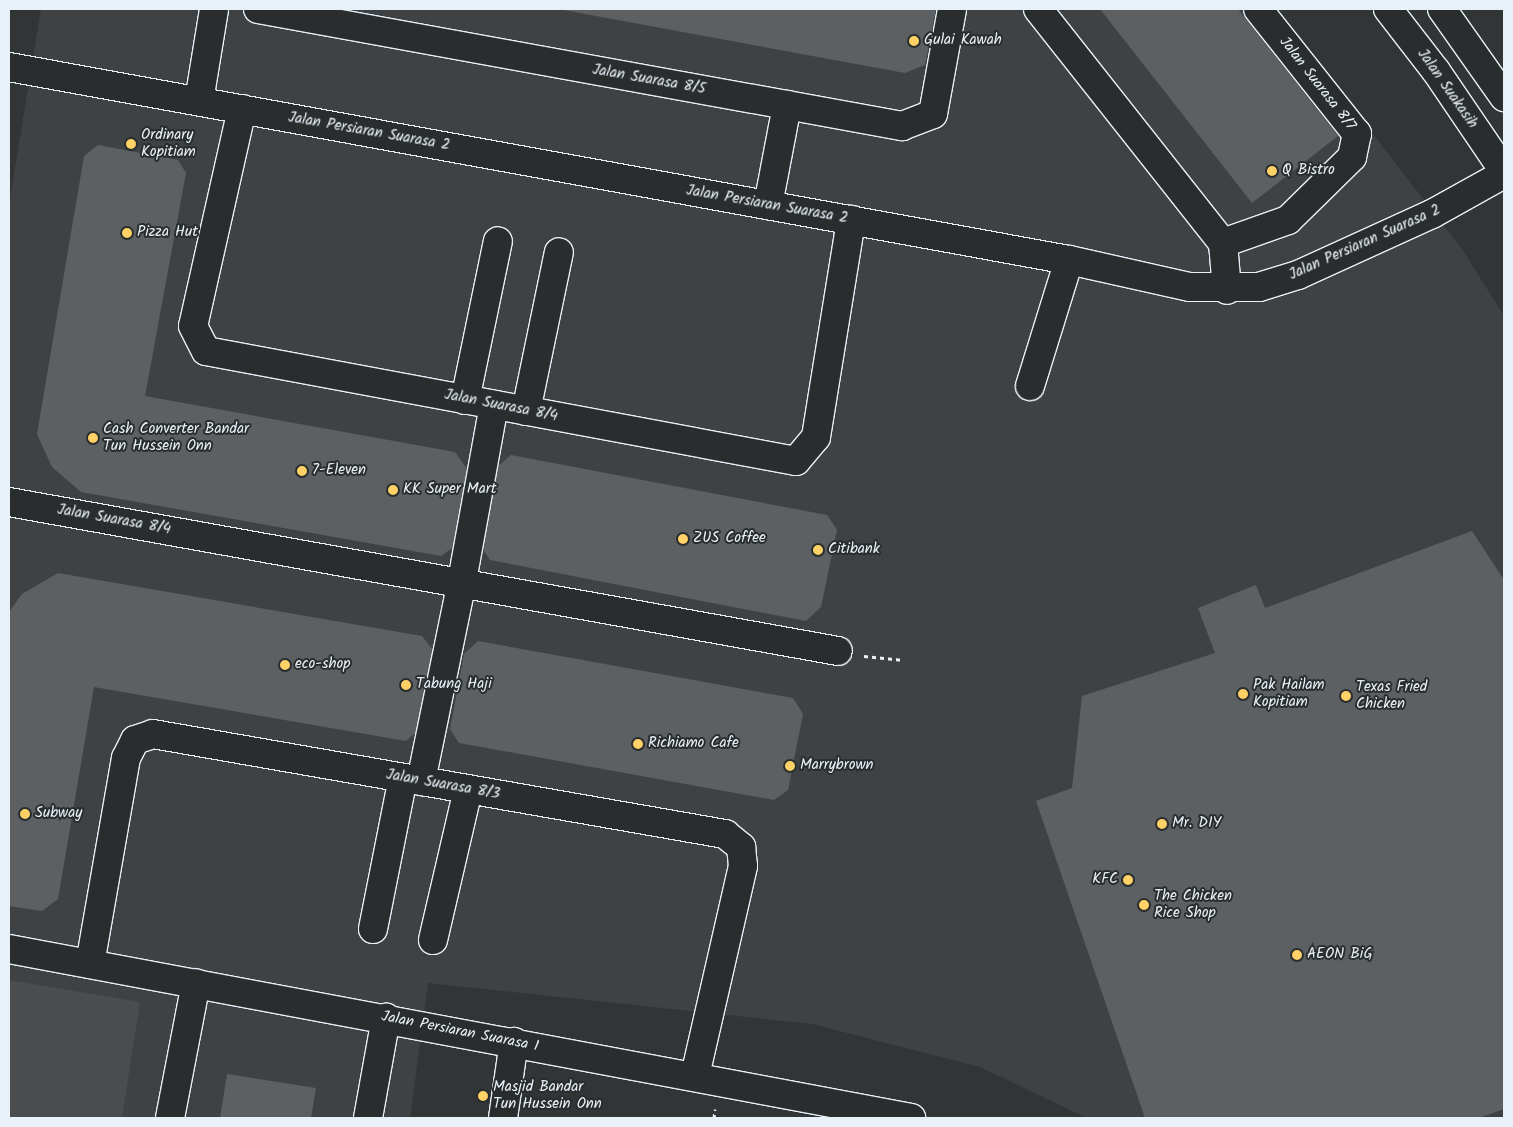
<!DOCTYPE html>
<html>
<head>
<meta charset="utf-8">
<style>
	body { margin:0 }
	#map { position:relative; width:1513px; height:1127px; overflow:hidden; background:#323536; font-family:Kalam,sans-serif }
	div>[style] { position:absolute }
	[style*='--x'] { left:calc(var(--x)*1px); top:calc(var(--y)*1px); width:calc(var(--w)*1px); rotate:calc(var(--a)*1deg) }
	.built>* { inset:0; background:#3f4244 }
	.green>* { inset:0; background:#494d4f }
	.building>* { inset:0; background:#5c6063 }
	.path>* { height:3px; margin-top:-1.5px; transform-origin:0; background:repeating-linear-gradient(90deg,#e8f1f8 0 4px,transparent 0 8px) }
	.roads { filter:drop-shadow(1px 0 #e8f1f8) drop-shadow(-1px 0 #e8f1f8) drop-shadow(0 1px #e8f1f8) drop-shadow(0 -1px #e8f1f8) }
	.minor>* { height:28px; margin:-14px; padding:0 14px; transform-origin:14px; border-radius:14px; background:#2a2d2e }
	.major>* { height:28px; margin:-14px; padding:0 14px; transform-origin:14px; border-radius:14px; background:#2a2d2e }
	.dots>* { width:14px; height:14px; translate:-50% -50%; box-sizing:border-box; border:2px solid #2a2d2e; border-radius:50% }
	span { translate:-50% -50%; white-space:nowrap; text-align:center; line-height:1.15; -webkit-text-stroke:4px #2a2d2e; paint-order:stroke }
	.poi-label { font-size:15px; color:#e8f1f8 }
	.left { translate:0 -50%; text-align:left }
	.right { translate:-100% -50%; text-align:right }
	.street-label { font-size:15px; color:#e8f1f8 }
	.frame { position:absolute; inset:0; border:10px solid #e8f1f8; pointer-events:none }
</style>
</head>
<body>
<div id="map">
	<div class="built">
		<i style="clip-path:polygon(41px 9px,1276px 9px,1462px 249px,1504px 316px,1504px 1118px,1087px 1118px,980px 1067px,812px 1024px,428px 983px,410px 1118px,114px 1118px,9px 988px,9px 204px)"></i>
	</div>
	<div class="green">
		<i style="clip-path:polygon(9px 980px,140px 1002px,122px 1118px,9px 1118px)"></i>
	</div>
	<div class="building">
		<i style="clip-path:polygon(558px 9px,936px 9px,925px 65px,905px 73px)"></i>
		<i style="clip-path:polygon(1100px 9px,1238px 9px,1338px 136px,1252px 203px)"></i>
		<i style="clip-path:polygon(98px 145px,178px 160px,186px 173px,145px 396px,455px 452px,467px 469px,455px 546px,441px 556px,81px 492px,52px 467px,37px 434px,84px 156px)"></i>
		<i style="clip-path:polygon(511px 455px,827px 515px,837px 530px,821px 607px,806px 621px,490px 560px,481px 546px,496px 468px)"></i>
		<i style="clip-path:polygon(1472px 531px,1504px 580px,1504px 1109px,1479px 1118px,1145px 1118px,1036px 801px,1072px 788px,1082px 696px,1215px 653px,1198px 608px,1256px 585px,1265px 608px)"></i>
		<i style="clip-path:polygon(58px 573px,422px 636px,433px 650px,419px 730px,406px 741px,94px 687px,58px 899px,42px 911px,9px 906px,9px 612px,22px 594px)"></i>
		<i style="clip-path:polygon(478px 641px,793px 698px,803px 714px,788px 790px,774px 800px,459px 743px,450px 729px,464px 654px)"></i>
		<i style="clip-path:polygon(227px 1074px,316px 1088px,311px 1118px,220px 1118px)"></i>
	</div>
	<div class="path">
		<i style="--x:864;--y:656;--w:40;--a:5.7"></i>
		<i style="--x:714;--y:1118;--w:9;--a:-84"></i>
	</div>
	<div class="roads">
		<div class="minor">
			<i style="--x:258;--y:9;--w:655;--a:10.3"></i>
			<i style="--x:902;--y:126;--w:33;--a:-21"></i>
			<i style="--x:933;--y:114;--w:107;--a:-79.7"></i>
			<i style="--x:1038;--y:9;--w:298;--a:51.7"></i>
			<i style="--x:1223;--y:243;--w:47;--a:85.1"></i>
			<i style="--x:9;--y:67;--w:1077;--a:10.32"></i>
			<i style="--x:1069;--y:260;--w:124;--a:12.6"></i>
			<i style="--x:1190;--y:287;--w:69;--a:0"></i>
			<i style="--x:1259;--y:287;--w:41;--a:-17.1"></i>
			<i style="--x:1298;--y:275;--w:147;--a:-24.5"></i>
			<i style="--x:1432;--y:214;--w:82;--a:-29.1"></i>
			<i style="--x:199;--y:101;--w:93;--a:-80.7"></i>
			<i style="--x:242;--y:109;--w:222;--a:102.7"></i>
			<i style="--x:193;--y:326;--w:28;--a:63"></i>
			<i style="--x:206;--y:351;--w:600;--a:10.56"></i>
			<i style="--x:796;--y:461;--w:31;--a:-50"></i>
			<i style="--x:816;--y:437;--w:220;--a:-80.8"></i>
			<i style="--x:768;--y:205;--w:102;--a:-79.2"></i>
			<i style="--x:1223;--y:243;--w:69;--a:-19.5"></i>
			<i style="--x:1288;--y:220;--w:90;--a:-44.5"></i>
			<i style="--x:1352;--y:157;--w:24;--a:-78"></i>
			<i style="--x:1357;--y:134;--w:159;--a:-128.4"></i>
			<i style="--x:1030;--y:386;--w:132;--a:-72.8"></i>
			<i style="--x:465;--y:400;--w:162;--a:-78.3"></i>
			<i style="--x:526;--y:411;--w:162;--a:-78.3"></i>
			<i style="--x:9;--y:502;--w:842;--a:10.19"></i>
			<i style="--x:421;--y:781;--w:204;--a:-78.4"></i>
			<i style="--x:462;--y:581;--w:179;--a:-79.7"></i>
			<i style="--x:373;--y:929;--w:154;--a:-78.8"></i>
			<i style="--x:433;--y:940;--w:155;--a:-76.9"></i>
			<i style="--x:9;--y:949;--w:918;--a:10.61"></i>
			<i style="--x:90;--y:964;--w:209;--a:-80.1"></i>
			<i style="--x:126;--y:758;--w:20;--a:-63"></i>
			<i style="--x:135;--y:740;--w:19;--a:-18"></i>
			<i style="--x:153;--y:734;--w:581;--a:9.92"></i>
			<i style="--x:725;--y:834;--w:21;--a:39"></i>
			<i style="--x:741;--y:847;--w:19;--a:84"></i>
			<i style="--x:743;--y:866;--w:215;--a:102.9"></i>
			<i style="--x:170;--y:1118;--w:137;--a:-79.1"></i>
			<i style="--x:368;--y:1118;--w:102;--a:-79.8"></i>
			<i style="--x:503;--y:1118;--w:77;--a:-81.8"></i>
		</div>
		<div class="major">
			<i style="--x:1388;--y:9;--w:78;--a:52.3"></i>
			<i style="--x:1436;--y:71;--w:121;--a:55.8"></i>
			<i style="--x:1442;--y:9;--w:108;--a:54.8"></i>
		</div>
	</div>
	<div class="dots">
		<i style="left:914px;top:41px;background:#ffd166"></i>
		<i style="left:131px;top:144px;background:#ffd166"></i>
		<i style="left:1272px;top:171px;background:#ffd166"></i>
		<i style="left:127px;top:233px;background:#ffd166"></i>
		<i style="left:93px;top:438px;background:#ffd166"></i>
		<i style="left:302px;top:471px;background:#ffd166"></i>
		<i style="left:393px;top:490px;background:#ffd166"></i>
		<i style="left:683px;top:539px;background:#ffd166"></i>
		<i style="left:818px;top:550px;background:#ffd166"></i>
		<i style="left:285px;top:665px;background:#ffd166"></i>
		<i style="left:406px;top:685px;background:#ffd166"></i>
		<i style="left:1243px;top:694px;background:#ffd166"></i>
		<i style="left:1346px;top:696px;background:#ffd166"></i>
		<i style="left:638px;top:744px;background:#ffd166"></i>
		<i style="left:790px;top:766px;background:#ffd166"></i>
		<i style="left:25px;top:814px;background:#ffd166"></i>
		<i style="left:1162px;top:824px;background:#ffd166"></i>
		<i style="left:1128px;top:880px;background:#ffd166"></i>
		<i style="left:1144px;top:905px;background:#ffd166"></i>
		<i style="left:1297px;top:955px;background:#ffd166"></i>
		<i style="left:483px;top:1096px;background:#ffd166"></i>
	</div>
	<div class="poi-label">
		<span class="left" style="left:924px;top:41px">Gulai Kawah</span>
		<span class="left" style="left:141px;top:144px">Ordinary<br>Kopitiam</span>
		<span class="left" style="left:1282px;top:171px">Q Bistro</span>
		<span class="left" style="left:137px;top:233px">Pizza Hut</span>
		<span class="left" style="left:103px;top:438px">Cash Converter Bandar<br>Tun Hussein Onn</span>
		<span class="left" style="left:312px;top:471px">7-Eleven</span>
		<span class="left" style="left:403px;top:490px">KK Super Mart</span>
		<span class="left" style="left:693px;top:539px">ZUS Coffee</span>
		<span class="left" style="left:828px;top:550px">Citibank</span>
		<span class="left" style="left:295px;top:665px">eco-shop</span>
		<span class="left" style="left:416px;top:685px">Tabung Haji</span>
		<span class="left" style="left:1253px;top:694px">Pak Hailam<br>Kopitiam</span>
		<span class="left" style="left:1356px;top:696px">Texas Fried<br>Chicken</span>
		<span class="left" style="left:648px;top:744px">Richiamo Cafe</span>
		<span class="left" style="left:800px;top:766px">Marrybrown</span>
		<span class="left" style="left:35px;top:814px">Subway</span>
		<span class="left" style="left:1172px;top:824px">Mr. DIY</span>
		<span class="right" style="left:1118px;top:880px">KFC</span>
		<span class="left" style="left:1154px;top:905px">The Chicken<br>Rice Shop</span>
		<span class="left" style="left:1307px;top:955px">AEON BiG</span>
		<span class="left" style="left:493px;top:1096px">Masjid Bandar<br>Tun Hussein Onn</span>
	</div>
	<div class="street-label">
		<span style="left:649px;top:80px;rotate:10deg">Jalan Suarasa 8/5</span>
		<span style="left:1317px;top:84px;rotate:52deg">Jalan Suarasa 8/7</span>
		<span style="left:1447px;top:89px;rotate:55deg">Jalan Suakasih</span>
		<span style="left:369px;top:132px;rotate:10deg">Jalan Persiaran Suarasa 2</span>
		<span style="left:767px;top:205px;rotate:10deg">Jalan Persiaran Suarasa 2</span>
		<span style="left:1365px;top:243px;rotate:-24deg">Jalan Persiaran Suarasa 2</span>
		<span style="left:501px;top:406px;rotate:11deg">Jalan Suarasa 8/4</span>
		<span style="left:114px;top:520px;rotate:10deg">Jalan Suarasa 8/4</span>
		<span style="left:443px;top:785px;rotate:10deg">Jalan Suarasa 8/3</span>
		<span style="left:460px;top:1032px;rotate:11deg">Jalan Persiaran Suarasa 1</span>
	</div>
	<div class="frame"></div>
</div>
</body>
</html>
